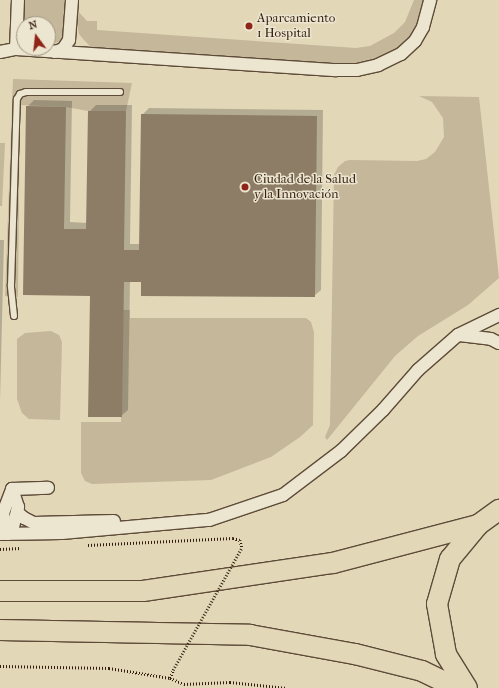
<!DOCTYPE html>
<html>
<head>
<meta charset="utf-8">
<style>
	body { margin:0 }
	#map { position:relative; width:499px; height:688px; overflow:hidden; background:#e2d7b7; font-family:"IM FELL French Canon",serif }
	div>[style] { position:absolute }
	[style*='--x'] { left:calc(var(--x)*1px); top:calc(var(--y)*1px); width:calc(var(--w)*1px); rotate:calc(var(--a)*1deg) }
	.green>* { inset:0; background:#c4b79a }
	.shadow>* { inset:0; background:#0003 }
	.building>* { inset:0; background:#8d7d66 }
	.path>* { height:2.5px; margin-top:-1.25px; transform-origin:0; background:repeating-linear-gradient(90deg,#311c0e 0 1px,transparent 0 3px) }
	.roads { filter:drop-shadow(1px 0 #5d4b38) drop-shadow(-1px 0 #5d4b38) drop-shadow(0 1px #5d4b38) drop-shadow(0 -1px #5d4b38) }
	.service>* { height:6px; margin:-3px; padding:0 3px; transform-origin:3px; border-radius:3px; background:#ece5d0 }
	.minor>* { height:12px; margin:-6px; padding:0 6px; transform-origin:6px; border-radius:6px; background:#ece5d0 }
	.trunk>* { height:20px; margin:-10px; padding:0 10px; transform-origin:10px; border-radius:10px; background:#e2d7b7 }
	.path-bridge>* { height:2.5px; margin-top:-1.25px; transform-origin:0; background:repeating-linear-gradient(90deg,#311c0e 0 1px,transparent 0 3px) }
	.dots>* { width:11px; height:11px; translate:-50% -50%; box-sizing:border-box; border:2px solid #ece5d0; border-radius:50% }
	span { translate:-50% -50%; white-space:nowrap; text-align:center; line-height:1.15; -webkit-text-stroke:3px #ece5d0; paint-order:stroke }
	.poi-label { font-size:13px; color:#311c0e }
	.left { translate:0 -50%; text-align:left }
	.north { position:absolute; left:16px; top:16px; width:40px; height:40px; box-sizing:border-box; background:#ece5d0; border:1px solid #a19582; border-radius:50%; rotate:345deg; font-size:11px; font-weight:700; line-height:16px; text-align:center; color:#311c0e }
	.north::after { content:''; display:block; margin:auto; width:14px; height:18px; background:#8f2418; clip-path:polygon(50% 0,100% 100%,50% 72%,0 100%) }
</style>
</head>
<body>
<div id="map">
	<div class="green">
		<i style="clip-path:polygon(25px 0,69px 0,64px 37px,58px 42px,48px 46px,48px 24px,24px 24px,24px 31px,23px 27px)"></i>
		<i style="clip-path:polygon(414px 0,426px 0,417px 27px,411px 37px,390px 55px,373px 61px,353px 66px,101px 51px,91px 47px,84px 40px,79px 34px,76px 21px,77px 10px,87px 21px,97px 21px,97px 30px,356px 48px,370px 46px,394px 33px,405px 22px)"></i>
		<i style="clip-path:polygon(13px 79px,132px 83px,126px 111px,88px 111px,66px 107px,20px 105px,18px 297px,5px 296px)"></i>
		<i style="clip-path:polygon(419px 96px,479px 97px,499px 278px,468px 305px,418px 336px,395px 356px,327px 440px,325px 437px,330px 425px,334px 175px,338px 167px,345px 161px,350px 160px,417px 161px,426px 159px,435px 152px,444px 137px,443px 118px,432px 102px)"></i>
		<i style="clip-path:polygon(0 143px,5px 143px,2px 206px,0 206px)"></i>
		<i style="clip-path:polygon(123px 310px,130px 310px,130px 318px,306px 318px,311px 322px,314px 332px,313px 425px,300px 437px,271px 457px,211px 480px,92px 484px,85px 481px,81px 473px,81px 422px,121px 422px)"></i>
		<i style="clip-path:polygon(51px 331px,59px 335px,62px 342px,60px 420px,29px 419px,22px 413px,17px 399px,17px 339px,25px 333px)"></i>
	</div>
	<div class="shadow">
		<i style="clip-path:polygon(34px 100px,72px 101px,70px 222px,88px 223px,89px 112px,96px 105px,132px 105px,130px 244px,140px 244px,142px 115px,149px 108px,323px 110px,321px 290px,314px 296px,130px 281px,128px 410px,121px 416px,91px 295px,24px 294px,27px 107px)"></i>
		<i style="clip-path:polygon(0 240px,4px 240px,0 401px)"></i>
	</div>
	<div class="building">
		<i style="clip-path:polygon(26px 106px,66px 107px,64px 229px,86px 229px,88px 111px,126px 111px,124px 250px,139px 250px,141px 114px,317px 116px,315px 297px,141px 296px,141px 282px,124px 282px,122px 417px,88px 417px,90px 296px,23px 295px)"></i>
	</div>
	<div class="path">
		<i style="--x:88;--y:545;--w:145;--a:-2.8"></i>
		<i style="--x:233;--y:538;--w:7;--a:16"></i>
		<i style="--x:240;--y:540;--w:7;--a:74"></i>
		<i style="--x:0;--y:549;--w:21;--a:-3"></i>
		<i style="--x:0;--y:666;--w:109;--a:1.1"></i>
		<i style="--x:109;--y:668;--w:62;--a:9.3"></i>
		<i style="--x:170;--y:678;--w:15;--a:23"></i>
		<i style="--x:184;--y:684;--w:46;--a:-2.5"></i>
		<i style="--x:230;--y:682;--w:57;--a:6"></i>
		<i style="--x:170;--y:678;--w:9;--a:-69"></i>
	</div>
	<div class="roads">
		<div class="service">
			<i style="--x:14;--y:316;--w:31;--a:-96"></i>
			<i style="--x:11;--y:285;--w:186;--a:-88.2"></i>
			<i style="--x:17;--y:99;--w:6;--a:-59"></i>
			<i style="--x:20;--y:94;--w:6;--a:-18"></i>
			<i style="--x:26;--y:92;--w:94;--a:0"></i>
		</div>
		<div class="minor">
			<i style="--x:16;--y:49;--w:49;--a:-87.7"></i>
			<i style="--x:0;--y:52;--w:16;--a:-11"></i>
			<i style="--x:16;--y:49;--w:321;--a:3.8"></i>
			<i style="--x:336;--y:70;--w:21;--a:0"></i>
			<i style="--x:357;--y:70;--w:22;--a:-13"></i>
			<i style="--x:378;--y:65;--w:25;--a:-26"></i>
			<i style="--x:401;--y:54;--w:19;--a:-43"></i>
			<i style="--x:415;--y:41;--w:16;--a:-60"></i>
			<i style="--x:423;--y:27;--w:28;--a:-75"></i>
			<i style="--x:55;--y:52;--w:9;--a:-21"></i>
			<i style="--x:63;--y:49;--w:11;--a:-56"></i>
			<i style="--x:69;--y:40;--w:40;--a:-85.7"></i>
			<i style="--x:459;--y:335;--w:32;--a:7"></i>
			<i style="--x:491;--y:339;--w:9;--a:27"></i>
			<i style="--x:12;--y:489;--w:36;--a:-2"></i>
			<i style="--x:17;--y:512;--w:9;--a:41"></i>
			<i style="--x:24;--y:518;--w:11;--a:27"></i>
			<i style="--x:34;--y:523;--w:80;--a:-1.4"></i>
			<i style="--x:0;--y:534;--w:62;--a:-0.9"></i>
			<i style="--x:62;--y:533;--w:148;--a:-5.1"></i>
			<i style="--x:209;--y:520;--w:78;--a:-18.7"></i>
			<i style="--x:283;--y:495;--w:73;--a:-37.2"></i>
			<i style="--x:341;--y:451;--w:59;--a:-44.3"></i>
			<i style="--x:383;--y:410;--w:53;--a:-48.8"></i>
			<i style="--x:418;--y:370;--w:53;--a:-41.2"></i>
			<i style="--x:458;--y:335;--w:46;--a:-26"></i>
			<i style="--x:7;--y:534;--w:9;--a:-49"></i>
			<i style="--x:13;--y:527;--w:21;--a:-76"></i>
			<i style="--x:18;--y:507;--w:19;--a:-108"></i>
			<i style="--x:7;--y:534;--w:21;--a:-101"></i>
			<i style="--x:3;--y:513;--w:26;--a:-69"></i>
		</div>
		<div class="trunk">
			<i style="--x:0;--y:591;--w:143;--a:0"></i>
			<i style="--x:143;--y:591;--w:192;--a:-8.4"></i>
			<i style="--x:333;--y:563;--w:150;--a:-14.7"></i>
			<i style="--x:0;--y:630;--w:250;--a:1.1"></i>
			<i style="--x:250;--y:635;--w:107;--a:10.3"></i>
			<i style="--x:355;--y:654;--w:69;--a:14.2"></i>
			<i style="--x:422;--y:671;--w:39;--a:26"></i>
			<i style="--x:467;--y:688;--w:40;--a:-122"></i>
			<i style="--x:446;--y:654;--w:51;--a:-100.2"></i>
			<i style="--x:437;--y:604;--w:47;--a:-73.9"></i>
			<i style="--x:450;--y:559;--w:44;--a:-50.5"></i>
			<i style="--x:478;--y:525;--w:26;--a:-36"></i>
		</div>
	</div>
	<div class="path-bridge">
		<i style="--x:173;--y:670;--w:141;--a:-60.7"></i>
	</div>
	<div class="dots">
		<i style="left:249px;top:26px;background:#8f2418"></i>
		<i style="left:245px;top:187px;background:#8f2418"></i>
	</div>
	<div class="poi-label">
		<span class="left" style="left:257px;top:26px">Aparcamiento<br>1 Hospital</span>
		<span class="left" style="left:254px;top:187px">Ciudad de la Salud<br>y la Innovación</span>
	</div>
	<div class="north">N</div>
</div>
</body>
</html>
